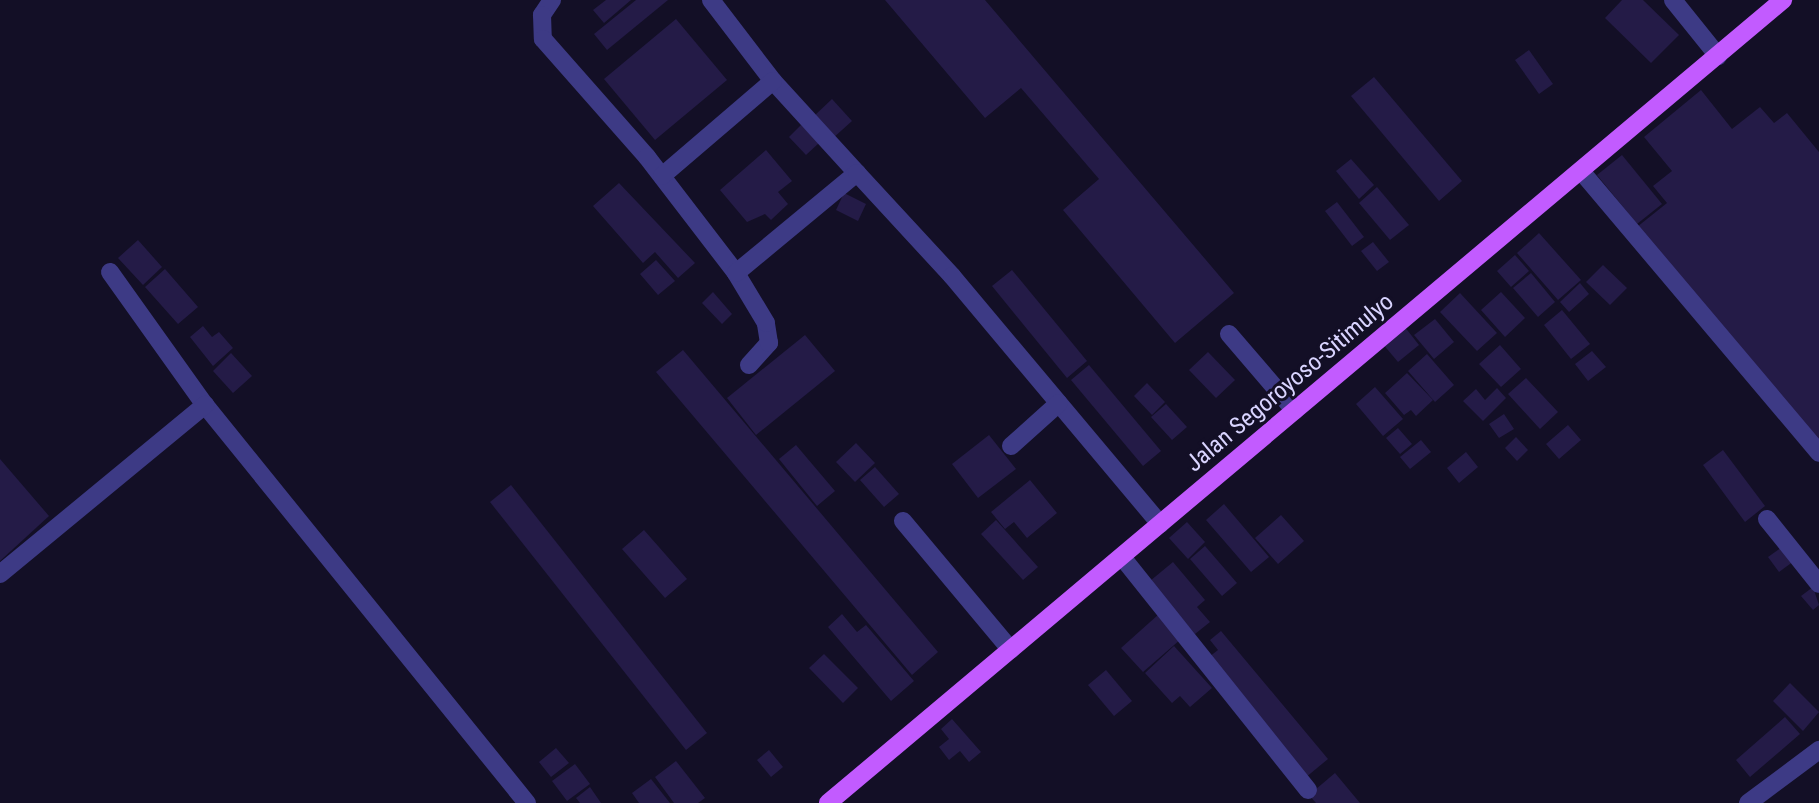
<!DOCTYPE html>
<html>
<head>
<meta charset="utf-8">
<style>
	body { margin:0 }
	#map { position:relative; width:1819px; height:803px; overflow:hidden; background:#130f26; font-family:"Roboto Condensed",sans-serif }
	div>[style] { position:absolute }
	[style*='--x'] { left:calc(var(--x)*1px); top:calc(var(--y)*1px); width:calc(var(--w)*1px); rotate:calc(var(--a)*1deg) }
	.building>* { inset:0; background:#241b47 }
	.minor>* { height:18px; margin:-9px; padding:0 9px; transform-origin:9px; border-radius:9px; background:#3d3a85 }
	.major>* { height:18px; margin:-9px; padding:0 9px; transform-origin:9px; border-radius:9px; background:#c25bff }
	span { translate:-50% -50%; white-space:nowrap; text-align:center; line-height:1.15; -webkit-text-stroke:6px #130f26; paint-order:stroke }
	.street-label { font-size:24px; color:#d9d4ff }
</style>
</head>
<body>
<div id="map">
	<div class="building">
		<i style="clip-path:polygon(606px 0,631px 0,604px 23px,593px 10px)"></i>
		<i style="clip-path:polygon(636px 0,668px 0,607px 50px,594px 34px)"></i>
		<i style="clip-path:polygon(885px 0,985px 0,1234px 293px,1175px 343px,1063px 210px,1099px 179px,1021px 88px,985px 118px)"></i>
		<i style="clip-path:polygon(1622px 0,1643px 0,1679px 35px,1651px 63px,1605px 18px)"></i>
		<i style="clip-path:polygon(676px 19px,727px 80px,655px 140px,604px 79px)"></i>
		<i style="clip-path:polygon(1529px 50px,1553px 84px,1539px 94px,1515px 60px)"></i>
		<i style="clip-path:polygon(1374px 77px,1462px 181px,1439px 201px,1351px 96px)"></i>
		<i style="clip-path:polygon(1701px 90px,1732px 129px,1760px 107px,1774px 123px,1787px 113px,1819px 152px,1819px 451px,1637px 227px,1667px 203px,1653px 186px,1672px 171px,1644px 137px)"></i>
		<i style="clip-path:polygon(832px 99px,852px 121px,832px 139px,813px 117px)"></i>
		<i style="clip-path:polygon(801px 125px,819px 143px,806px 155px,789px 137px)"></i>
		<i style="clip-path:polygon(766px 150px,792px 181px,778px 192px,788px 204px,771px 220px,765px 214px,747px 222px,720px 190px)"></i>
		<i style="clip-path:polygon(1622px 155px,1662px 204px,1637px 224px,1597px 175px)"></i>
		<i style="clip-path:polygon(1351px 159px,1374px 185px,1359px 199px,1336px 171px)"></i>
		<i style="clip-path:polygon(619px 183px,695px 263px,678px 278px,655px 252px,643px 263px,593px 206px)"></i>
		<i style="clip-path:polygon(1377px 187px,1409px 225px,1390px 240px,1359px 203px)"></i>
		<i style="clip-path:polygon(844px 193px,866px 204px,858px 221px,836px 210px)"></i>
		<i style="clip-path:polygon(1337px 202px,1364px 237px,1352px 246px,1325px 211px)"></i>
		<i style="clip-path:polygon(1539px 233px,1581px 280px,1558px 300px,1517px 253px)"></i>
		<i style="clip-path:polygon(138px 240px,162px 267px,143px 285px,118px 258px)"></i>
		<i style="clip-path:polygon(1373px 242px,1389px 262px,1377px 271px,1361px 251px)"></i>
		<i style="clip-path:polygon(1515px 255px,1529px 271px,1511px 287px,1497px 271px)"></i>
		<i style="clip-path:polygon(656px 260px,675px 281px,658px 295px,640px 274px)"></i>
		<i style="clip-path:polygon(1603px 265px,1627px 288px,1610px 305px,1586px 282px)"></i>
		<i style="clip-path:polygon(165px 269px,198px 307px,178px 324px,145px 287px)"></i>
		<i style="clip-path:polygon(1012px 270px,1087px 361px,1067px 378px,992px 286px)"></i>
		<i style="clip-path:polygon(1531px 273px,1555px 302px,1538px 317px,1513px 288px)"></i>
		<i style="clip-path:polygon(1580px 283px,1589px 294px,1569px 312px,1560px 302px)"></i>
		<i style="clip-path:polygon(713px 292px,732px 314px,722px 324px,702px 303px)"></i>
		<i style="clip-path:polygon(1501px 292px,1525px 318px,1505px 337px,1481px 310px)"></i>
		<i style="clip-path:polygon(1460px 293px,1497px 333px,1477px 351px,1440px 312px)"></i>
		<i style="clip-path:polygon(1562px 310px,1590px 344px,1571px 359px,1544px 325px)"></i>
		<i style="clip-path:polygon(1435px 319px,1454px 342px,1434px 359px,1414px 335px)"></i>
		<i style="clip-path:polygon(203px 326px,212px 337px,219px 332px,233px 348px,213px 366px,190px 337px)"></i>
		<i style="clip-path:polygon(1404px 326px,1419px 345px,1398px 362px,1382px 343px)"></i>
		<i style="clip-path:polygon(805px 335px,835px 371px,756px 435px,727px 398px)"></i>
		<i style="clip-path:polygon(1500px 345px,1521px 369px,1501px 387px,1479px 364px)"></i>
		<i style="clip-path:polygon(683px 350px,938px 652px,912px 675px,656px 372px)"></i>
		<i style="clip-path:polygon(1592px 351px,1606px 367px,1588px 381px,1575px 364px)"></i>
		<i style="clip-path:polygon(1208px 352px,1235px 380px,1216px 398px,1189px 370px)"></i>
		<i style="clip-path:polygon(231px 353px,252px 376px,233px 393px,213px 371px)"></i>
		<i style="clip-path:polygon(1427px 354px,1454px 385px,1435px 402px,1408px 371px)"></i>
		<i style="clip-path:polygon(1089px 365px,1161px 451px,1143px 466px,1071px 380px)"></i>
		<i style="clip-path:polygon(1407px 373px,1433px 400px,1416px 416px,1411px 410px,1404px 415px,1385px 393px)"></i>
		<i style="clip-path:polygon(1526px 378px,1558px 412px,1540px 429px,1508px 394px)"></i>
		<i style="clip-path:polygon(1147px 383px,1165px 402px,1152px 415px,1134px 396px)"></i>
		<i style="clip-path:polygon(1375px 387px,1403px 419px,1383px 436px,1356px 404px)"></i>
		<i style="clip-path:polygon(1497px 388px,1506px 398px,1483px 421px,1463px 401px,1476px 389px,1485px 400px)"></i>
		<i style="clip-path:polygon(1166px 404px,1187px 427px,1172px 440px,1151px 417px)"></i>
		<i style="clip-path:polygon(1504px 414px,1514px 429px,1499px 438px,1489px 424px)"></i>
		<i style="clip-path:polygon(1568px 425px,1581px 440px,1559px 459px,1546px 444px)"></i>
		<i style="clip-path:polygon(1398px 428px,1412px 444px,1400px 454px,1386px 438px)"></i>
		<i style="clip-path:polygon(989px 435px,1016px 469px,978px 498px,952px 464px)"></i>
		<i style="clip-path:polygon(1516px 437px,1528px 450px,1517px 461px,1505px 448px)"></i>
		<i style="clip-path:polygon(1421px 440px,1431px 452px,1410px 469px,1400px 457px)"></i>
		<i style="clip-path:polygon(856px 443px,875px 463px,855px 482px,836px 462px)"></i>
		<i style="clip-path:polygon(796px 445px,835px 491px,817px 506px,779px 459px)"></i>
		<i style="clip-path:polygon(1723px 450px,1765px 506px,1745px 522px,1703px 465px)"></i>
		<i style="clip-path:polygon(1466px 452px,1478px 467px,1459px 483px,1447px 468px)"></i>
		<i style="clip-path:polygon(0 459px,49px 516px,0 561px)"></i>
		<i style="clip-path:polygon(875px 467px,899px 494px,884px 507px,860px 480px)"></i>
		<i style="clip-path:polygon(1030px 480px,1057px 513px,1027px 538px,1014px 522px,1005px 529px,991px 512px)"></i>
		<i style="clip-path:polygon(511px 485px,707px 733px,686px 750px,490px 502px)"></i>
		<i style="clip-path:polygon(1224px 504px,1269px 557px,1251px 572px,1206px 520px)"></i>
		<i style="clip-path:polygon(1281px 515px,1304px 541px,1278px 564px,1255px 538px)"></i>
		<i style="clip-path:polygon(996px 520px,1038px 567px,1023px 580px,981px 534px)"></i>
		<i style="clip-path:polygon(1187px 522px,1205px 542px,1188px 559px,1169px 538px)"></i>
		<i style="clip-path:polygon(644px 530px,687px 579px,665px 598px,622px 549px)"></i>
		<i style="clip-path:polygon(1205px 546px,1237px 583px,1222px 596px,1190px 559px)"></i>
		<i style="clip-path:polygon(1782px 547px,1794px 561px,1779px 572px,1768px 557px)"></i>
		<i style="clip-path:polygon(1173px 562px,1205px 600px,1197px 607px,1210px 622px,1195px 634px,1150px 581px)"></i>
		<i style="clip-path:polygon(1813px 587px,1819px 605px,1813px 610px,1801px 596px)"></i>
		<i style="clip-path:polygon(842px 614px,857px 632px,866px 625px,914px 681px,891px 701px,828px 627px)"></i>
		<i style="clip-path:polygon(1159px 614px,1181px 639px,1143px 672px,1121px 648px)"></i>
		<i style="clip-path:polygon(1221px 631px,1328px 759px,1305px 778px,1209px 657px,1218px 650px,1210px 640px)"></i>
		<i style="clip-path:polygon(1174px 646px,1212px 688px,1190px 707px,1180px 696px,1172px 703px,1145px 673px)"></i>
		<i style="clip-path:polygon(824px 654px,858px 688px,843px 703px,809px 668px)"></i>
		<i style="clip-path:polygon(1106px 670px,1132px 701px,1114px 716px,1088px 685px)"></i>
		<i style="clip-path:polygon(1790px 683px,1819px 712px,1803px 731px,1773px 701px)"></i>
		<i style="clip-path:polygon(1785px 717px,1800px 734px,1750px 777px,1736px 760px)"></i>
		<i style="clip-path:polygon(952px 719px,981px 752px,969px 762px,960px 751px,949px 760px,939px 747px,949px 739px,941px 729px)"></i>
		<i style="clip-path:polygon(556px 748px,569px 763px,551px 777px,539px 762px)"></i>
		<i style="clip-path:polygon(769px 750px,783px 767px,771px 777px,757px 760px)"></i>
		<i style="clip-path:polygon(676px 761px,705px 798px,698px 803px,674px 803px,655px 777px)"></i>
		<i style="clip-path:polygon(575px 764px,590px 784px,567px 801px,552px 781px)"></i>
		<i style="clip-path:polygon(1335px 773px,1360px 803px,1316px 803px,1309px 795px)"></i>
		<i style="clip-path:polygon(651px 779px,670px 803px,639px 803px,632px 793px)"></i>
		<i style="clip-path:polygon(590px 787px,601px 803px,580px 803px,576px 798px)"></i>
	</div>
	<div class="minor">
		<i style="--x:552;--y:0;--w:18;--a:124"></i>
		<i style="--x:542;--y:15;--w:24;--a:88"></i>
		<i style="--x:543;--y:39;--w:157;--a:48.6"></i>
		<i style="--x:647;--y:157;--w:146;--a:52.5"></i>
		<i style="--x:711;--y:0;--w:102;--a:52.6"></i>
		<i style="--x:773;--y:81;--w:125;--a:47.6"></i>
		<i style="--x:1673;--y:0;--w:72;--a:51.2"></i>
		<i style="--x:1581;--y:171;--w:369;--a:49.8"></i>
		<i style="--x:662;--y:176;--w:146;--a:-40.6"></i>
		<i style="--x:110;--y:272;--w:163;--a:54.5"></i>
		<i style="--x:205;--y:405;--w:512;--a:51.03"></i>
		<i style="--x:1229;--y:334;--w:101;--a:49.4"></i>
		<i style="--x:749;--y:365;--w:30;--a:-48"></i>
		<i style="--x:769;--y:343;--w:20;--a:-99"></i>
		<i style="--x:766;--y:323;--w:58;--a:-121"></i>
		<i style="--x:736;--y:273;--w:157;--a:-39.6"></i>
		<i style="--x:857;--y:173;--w:140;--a:47.3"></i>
		<i style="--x:952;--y:276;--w:324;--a:50"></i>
		<i style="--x:1011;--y:446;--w:64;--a:-41.9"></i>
		<i style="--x:1767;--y:519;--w:83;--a:51.3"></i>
		<i style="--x:903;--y:521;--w:168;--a:50.1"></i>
		<i style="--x:1122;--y:557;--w:298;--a:51.4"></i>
		<i style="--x:0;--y:574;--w:266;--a:-39.5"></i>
		<i style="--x:1748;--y:803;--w:89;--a:-36.7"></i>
	</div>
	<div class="major">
		<i style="--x:828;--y:803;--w:1248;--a:-40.06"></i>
	</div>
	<div class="street-label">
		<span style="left:1290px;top:383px;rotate:-40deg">Jalan Segoroyoso-Sitimulyo</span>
	</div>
</div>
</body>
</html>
